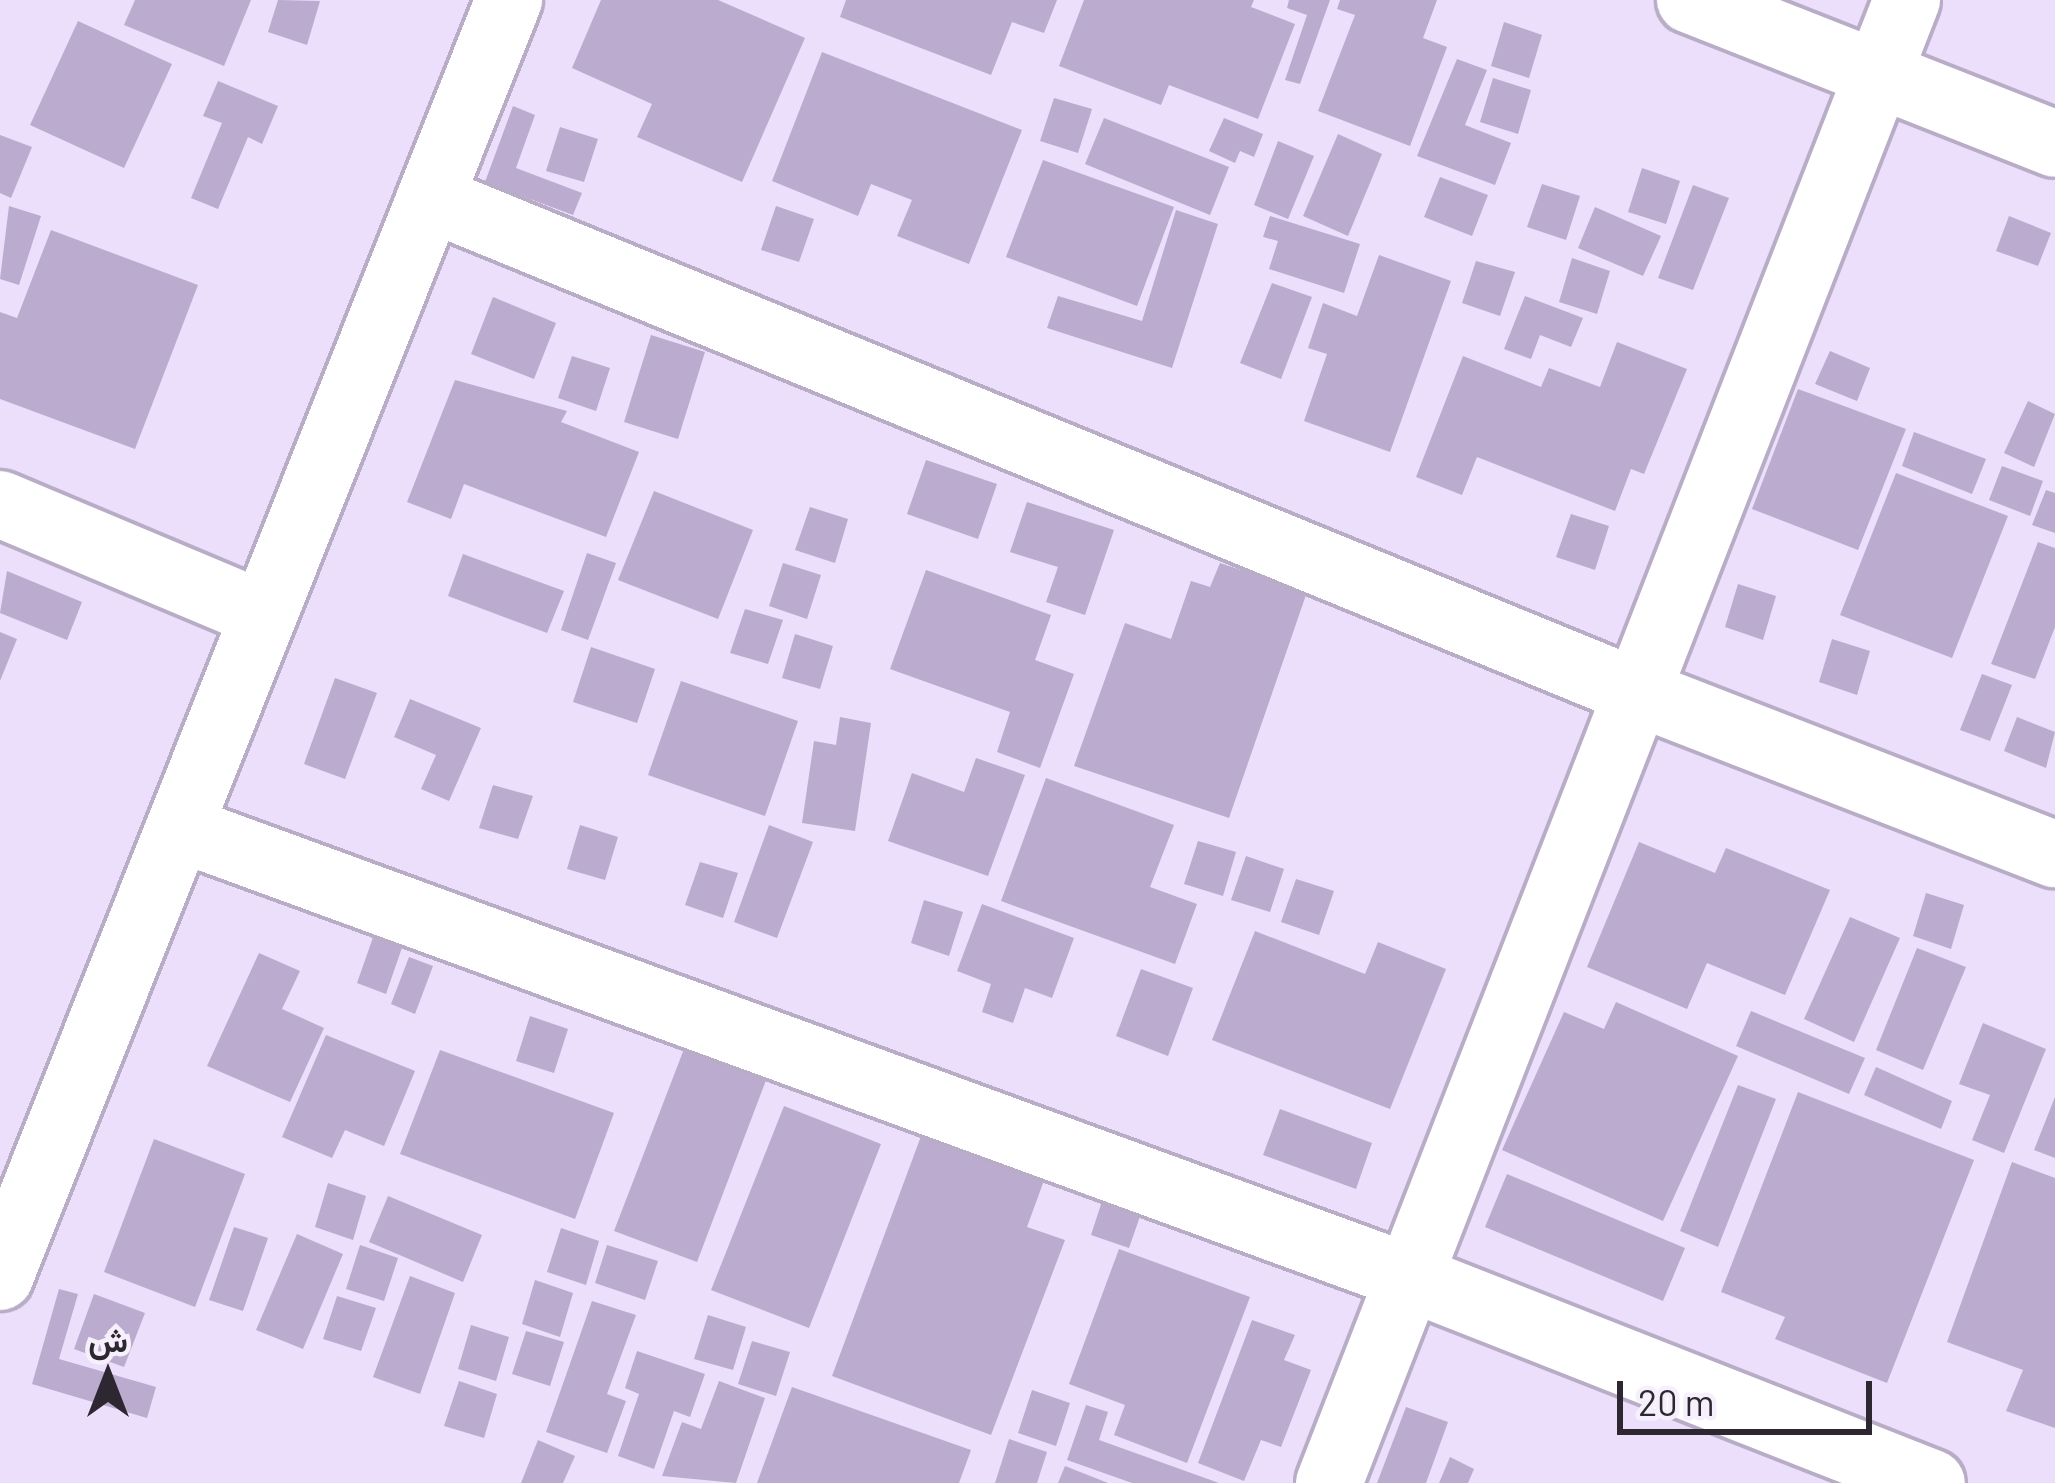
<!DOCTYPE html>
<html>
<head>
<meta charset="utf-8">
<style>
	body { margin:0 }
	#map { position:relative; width:2055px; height:1483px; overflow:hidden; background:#ebdffb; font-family:Barlow,Vazirmatn,sans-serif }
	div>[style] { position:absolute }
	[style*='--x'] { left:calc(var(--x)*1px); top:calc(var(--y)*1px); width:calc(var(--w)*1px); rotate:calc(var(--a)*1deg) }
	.building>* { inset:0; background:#bbabce }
	.roads { filter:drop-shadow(3px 0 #b8acc7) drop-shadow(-3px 0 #b8acc7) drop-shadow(0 3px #b8acc7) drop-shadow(0 -3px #b8acc7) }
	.minor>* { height:66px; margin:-33px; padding:0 33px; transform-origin:33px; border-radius:33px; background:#fff }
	span { translate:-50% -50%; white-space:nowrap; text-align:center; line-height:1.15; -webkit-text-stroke:9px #f5f0fb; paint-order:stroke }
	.north { position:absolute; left:48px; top:1315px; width:120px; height:120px; -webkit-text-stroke:9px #f5f0fb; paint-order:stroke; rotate:0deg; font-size:33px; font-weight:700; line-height:48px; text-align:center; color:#2c2731 }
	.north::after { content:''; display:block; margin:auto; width:42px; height:54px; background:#2c2731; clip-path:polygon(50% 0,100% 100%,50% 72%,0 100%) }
	.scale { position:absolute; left:1617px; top:1381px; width:255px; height:54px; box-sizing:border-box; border:6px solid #2c2731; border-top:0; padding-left:15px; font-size:36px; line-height:42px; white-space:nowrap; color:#2c2731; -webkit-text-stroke:9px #f5f0fb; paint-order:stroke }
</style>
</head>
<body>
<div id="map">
	<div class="building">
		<i style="clip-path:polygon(135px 0,251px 0,224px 66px,124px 25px)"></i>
		<i style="clip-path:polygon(278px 0,320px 1px,307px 45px,268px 32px)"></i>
		<i style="clip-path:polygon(601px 0,718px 0,805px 38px,742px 182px,637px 137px,652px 104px,572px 68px)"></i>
		<i style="clip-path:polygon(846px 0,1057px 0,1044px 33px,1012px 22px,991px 75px,840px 17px)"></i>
		<i style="clip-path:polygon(1084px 0,1254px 0,1251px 7px,1295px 24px,1258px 119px,1169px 85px,1161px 105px,1059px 66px)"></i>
		<i style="clip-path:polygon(1289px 0,1330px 0,1300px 84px,1285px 80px,1307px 15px,1287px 8px)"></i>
		<i style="clip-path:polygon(1340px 0,1437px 0,1423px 38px,1447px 47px,1410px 146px,1318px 111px,1355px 15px,1337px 9px)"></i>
		<i style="clip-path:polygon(78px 21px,172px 64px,124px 168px,30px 125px)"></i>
		<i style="clip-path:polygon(1504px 22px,1542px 35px,1529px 78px,1491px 66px)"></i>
		<i style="clip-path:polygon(822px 52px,1022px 130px,969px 264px,897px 236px,912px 200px,871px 184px,858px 216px,772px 181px)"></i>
		<i style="clip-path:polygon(1457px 59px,1487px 70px,1465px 125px,1511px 143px,1495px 185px,1417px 156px)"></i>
		<i style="clip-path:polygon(1493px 78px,1531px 90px,1518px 134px,1480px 122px)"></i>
		<i style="clip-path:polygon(218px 81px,278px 106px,262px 144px,248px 137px,218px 209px,191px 198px,222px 123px,203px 116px)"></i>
		<i style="clip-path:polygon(1054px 98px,1092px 109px,1078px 153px,1040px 141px)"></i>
		<i style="clip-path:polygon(513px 106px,535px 115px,516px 168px,582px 193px,573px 215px,485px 182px)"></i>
		<i style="clip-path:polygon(1104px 118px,1229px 167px,1210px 215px,1085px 164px)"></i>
		<i style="clip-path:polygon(1224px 118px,1263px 134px,1254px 157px,1240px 151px,1235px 163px,1209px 151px)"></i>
		<i style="clip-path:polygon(560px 127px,598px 139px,584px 182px,546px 171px)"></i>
		<i style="clip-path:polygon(1338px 134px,1382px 154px,1348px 236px,1303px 216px)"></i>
		<i style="clip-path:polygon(0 135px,32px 147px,11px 198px,0 193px)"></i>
		<i style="clip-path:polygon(1278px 141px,1314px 156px,1288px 219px,1254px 205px)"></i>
		<i style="clip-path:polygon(1043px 160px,1174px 207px,1137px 306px,1006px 257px)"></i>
		<i style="clip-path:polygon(1642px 168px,1680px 181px,1666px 224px,1628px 212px)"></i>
		<i style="clip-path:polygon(1440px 177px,1488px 195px,1472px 236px,1424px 217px)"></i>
		<i style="clip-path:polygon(1542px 184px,1580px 196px,1566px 240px,1527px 227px)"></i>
		<i style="clip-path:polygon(1693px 185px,1729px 198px,1693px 290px,1658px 278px)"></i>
		<i style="clip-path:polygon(9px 206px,41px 216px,19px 285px,0 279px)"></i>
		<i style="clip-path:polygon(776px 206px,814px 219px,799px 262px,761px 250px)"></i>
		<i style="clip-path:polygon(1595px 207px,1661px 236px,1643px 276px,1578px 248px)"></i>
		<i style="clip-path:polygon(1176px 210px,1218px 224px,1172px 368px,1047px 328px,1058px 296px,1142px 321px)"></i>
		<i style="clip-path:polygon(1270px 216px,1360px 244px,1344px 293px,1269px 269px,1278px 241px,1263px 237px)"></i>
		<i style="clip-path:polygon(2009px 216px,2051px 233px,2038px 266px,1996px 251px)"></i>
		<i style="clip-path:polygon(51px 230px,198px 285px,135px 449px,0 399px,0 312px,17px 318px)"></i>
		<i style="clip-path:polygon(1379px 255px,1451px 281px,1390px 452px,1304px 421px,1327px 354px,1308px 348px,1323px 303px,1357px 316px)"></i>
		<i style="clip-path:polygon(1572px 258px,1610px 271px,1597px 314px,1559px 302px)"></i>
		<i style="clip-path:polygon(1476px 261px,1515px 272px,1500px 316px,1462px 303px)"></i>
		<i style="clip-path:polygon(1272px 283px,1312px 297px,1281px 379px,1240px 363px)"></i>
		<i style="clip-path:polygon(1525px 296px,1583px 318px,1571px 347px,1540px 335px,1531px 359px,1504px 349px)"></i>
		<i style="clip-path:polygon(493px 297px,556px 323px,534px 379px,471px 354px)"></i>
		<i style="clip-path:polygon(651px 335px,705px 352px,678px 439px,624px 422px)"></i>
		<i style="clip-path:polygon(1617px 342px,1687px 369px,1644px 474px,1631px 469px,1615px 511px,1477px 457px,1462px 495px,1416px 477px,1463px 356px,1541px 387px,1549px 368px,1600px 387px)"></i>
		<i style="clip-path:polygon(1830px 351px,1870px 368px,1857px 401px,1815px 384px)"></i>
		<i style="clip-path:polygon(572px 356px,610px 368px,596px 411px,558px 398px)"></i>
		<i style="clip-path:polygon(455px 380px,567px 411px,561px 422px,639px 452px,606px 537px,464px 484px,451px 519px,407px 502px)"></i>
		<i style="clip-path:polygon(1798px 389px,1906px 429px,1858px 550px,1752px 509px)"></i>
		<i style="clip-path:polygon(2028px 401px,2055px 414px,2034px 467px,2004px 453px)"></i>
		<i style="clip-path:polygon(1914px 432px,1986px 459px,1972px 494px,1902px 466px)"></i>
		<i style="clip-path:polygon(926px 460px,997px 484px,978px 539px,907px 514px)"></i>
		<i style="clip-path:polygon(2002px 466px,2043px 481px,2030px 516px,1989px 500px)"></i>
		<i style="clip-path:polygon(1896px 473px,2008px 516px,1952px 658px,1840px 615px)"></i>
		<i style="clip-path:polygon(2046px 490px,2055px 493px,2055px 533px,2032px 525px)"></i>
		<i style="clip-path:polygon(654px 491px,753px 530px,718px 619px,618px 580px)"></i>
		<i style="clip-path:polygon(1027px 502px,1114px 530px,1085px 615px,1046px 602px,1058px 567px,1010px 552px)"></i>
		<i style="clip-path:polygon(810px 507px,848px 519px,835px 563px,795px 550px)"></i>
		<i style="clip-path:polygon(1571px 514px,1609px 526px,1595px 570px,1556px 557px)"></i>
		<i style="clip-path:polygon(2038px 542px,2055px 548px,2055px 627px,2035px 679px,1991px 664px)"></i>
		<i style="clip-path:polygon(587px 553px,616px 563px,588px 640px,561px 630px)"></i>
		<i style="clip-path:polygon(463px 554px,564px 591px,547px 633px,448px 596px)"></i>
		<i style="clip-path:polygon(783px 563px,821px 575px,807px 619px,769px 606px)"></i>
		<i style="clip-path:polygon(1220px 563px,1307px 592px,1229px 818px,1074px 766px,1125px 623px,1171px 639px,1191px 581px,1210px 587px)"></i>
		<i style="clip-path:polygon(926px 570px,1051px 615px,1035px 660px,1074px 674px,1040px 768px,997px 752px,1010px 712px,890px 669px)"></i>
		<i style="clip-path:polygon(7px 571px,82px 602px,67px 640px,0 613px)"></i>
		<i style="clip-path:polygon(1738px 584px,1776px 596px,1763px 640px,1725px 627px)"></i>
		<i style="clip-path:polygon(745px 609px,783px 620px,768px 664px,730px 653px)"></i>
		<i style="clip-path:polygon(0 632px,17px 639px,0 681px)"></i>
		<i style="clip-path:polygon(795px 634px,833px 646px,820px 689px,782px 678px)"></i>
		<i style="clip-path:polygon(1832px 639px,1870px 651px,1857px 695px,1819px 682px)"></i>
		<i style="clip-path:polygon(591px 647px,655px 669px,637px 723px,573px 702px)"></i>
		<i style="clip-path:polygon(1982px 674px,2012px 685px,1990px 741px,1960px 730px)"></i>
		<i style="clip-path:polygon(335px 678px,377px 693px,345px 779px,304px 764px)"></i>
		<i style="clip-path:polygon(681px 681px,798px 721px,765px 816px,648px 775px)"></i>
		<i style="clip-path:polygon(410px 699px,481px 728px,449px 801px,421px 789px,436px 755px,394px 737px)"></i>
		<i style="clip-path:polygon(840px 717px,871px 723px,855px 831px,802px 823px,814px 741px,836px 745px)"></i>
		<i style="clip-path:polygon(2017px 717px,2055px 732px,2046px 768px,2004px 751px)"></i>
		<i style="clip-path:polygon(976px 758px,1025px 775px,988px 876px,888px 841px,912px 773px,964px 792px)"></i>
		<i style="clip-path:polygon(1046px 778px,1174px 825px,1150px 887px,1197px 904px,1175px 964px,1001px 901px)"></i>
		<i style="clip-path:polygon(493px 785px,533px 796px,518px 839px,479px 828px)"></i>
		<i style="clip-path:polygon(580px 825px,618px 837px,605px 880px,567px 869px)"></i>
		<i style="clip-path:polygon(769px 825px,813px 842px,777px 938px,734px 922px)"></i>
		<i style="clip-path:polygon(1198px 841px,1236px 852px,1223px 896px,1184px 884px)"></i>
		<i style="clip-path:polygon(1639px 842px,1715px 873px,1726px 848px,1830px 890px,1785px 995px,1707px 963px,1687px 1009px,1587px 967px)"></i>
		<i style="clip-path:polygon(1246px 856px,1284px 869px,1270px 912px,1231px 900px)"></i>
		<i style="clip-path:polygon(700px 862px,738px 873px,723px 918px,685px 905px)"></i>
		<i style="clip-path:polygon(1296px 879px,1334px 891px,1319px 935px,1281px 922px)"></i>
		<i style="clip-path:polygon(1926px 893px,1964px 905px,1951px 949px,1913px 936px)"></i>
		<i style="clip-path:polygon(924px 900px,963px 912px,949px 956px,911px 943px)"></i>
		<i style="clip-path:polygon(982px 904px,1074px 938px,1052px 998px,1025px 988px,1013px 1023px,982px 1012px,991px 984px,957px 971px)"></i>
		<i style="clip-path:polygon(1850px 917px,1900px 938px,1854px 1042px,1804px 1019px)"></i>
		<i style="clip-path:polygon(377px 926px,406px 936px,386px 994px,357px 983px)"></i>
		<i style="clip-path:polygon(1255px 931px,1365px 974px,1378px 942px,1446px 969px,1390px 1109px,1212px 1040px)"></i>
		<i style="clip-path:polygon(1917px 948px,1966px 967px,1923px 1070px,1876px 1050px)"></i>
		<i style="clip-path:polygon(259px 953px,300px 971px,282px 1009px,324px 1028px,290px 1102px,207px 1066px)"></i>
		<i style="clip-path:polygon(409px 957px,433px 966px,415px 1014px,391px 1004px)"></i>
		<i style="clip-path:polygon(1141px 969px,1193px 988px,1168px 1056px,1116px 1036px)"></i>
		<i style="clip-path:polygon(1616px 1002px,1738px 1056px,1663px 1221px,1502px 1150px,1564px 1012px,1604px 1029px)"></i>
		<i style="clip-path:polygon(1751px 1011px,1865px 1058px,1849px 1094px,1736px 1046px)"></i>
		<i style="clip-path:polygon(530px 1016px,568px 1029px,554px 1073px,516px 1061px)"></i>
		<i style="clip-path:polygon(1983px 1023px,2046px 1049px,2004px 1153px,1972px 1140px,1990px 1095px,1959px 1084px)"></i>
		<i style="clip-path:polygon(326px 1035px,415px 1071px,384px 1146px,345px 1130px,332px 1158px,282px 1137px)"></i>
		<i style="clip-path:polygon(689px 1036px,771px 1067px,697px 1262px,614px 1231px)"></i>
		<i style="clip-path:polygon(440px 1050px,614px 1113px,575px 1219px,400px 1154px)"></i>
		<i style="clip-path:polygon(1876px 1067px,1952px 1101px,1941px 1129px,1864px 1095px)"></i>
		<i style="clip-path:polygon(1738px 1085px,1776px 1099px,1718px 1247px,1680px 1231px)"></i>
		<i style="clip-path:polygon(1798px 1092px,1974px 1160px,1887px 1383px,1775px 1339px,1785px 1317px,1721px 1292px)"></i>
		<i style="clip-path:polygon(2055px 1097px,2055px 1158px,2034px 1150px)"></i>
		<i style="clip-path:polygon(784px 1106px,881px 1144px,809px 1328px,711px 1290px)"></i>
		<i style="clip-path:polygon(1280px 1109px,1372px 1143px,1356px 1189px,1263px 1155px)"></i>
		<i style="clip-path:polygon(927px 1120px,1050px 1164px,1027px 1227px,1065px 1240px,991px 1435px,832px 1376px)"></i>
		<i style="clip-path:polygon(154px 1139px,245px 1174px,195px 1307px,104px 1272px)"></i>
		<i style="clip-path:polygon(2012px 1162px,2055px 1178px,2055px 1428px,2006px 1411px,2023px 1370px,1947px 1342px)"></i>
		<i style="clip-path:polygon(1507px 1174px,1685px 1248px,1663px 1301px,1485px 1227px)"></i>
		<i style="clip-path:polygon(328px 1183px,366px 1196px,353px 1240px,315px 1227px)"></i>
		<i style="clip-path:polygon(1105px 1192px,1144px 1205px,1129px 1248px,1091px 1235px)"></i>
		<i style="clip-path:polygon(388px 1196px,482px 1235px,463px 1282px,369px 1242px)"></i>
		<i style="clip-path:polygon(234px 1227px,268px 1238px,243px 1311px,209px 1300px)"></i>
		<i style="clip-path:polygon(561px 1228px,599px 1241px,586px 1285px,547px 1272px)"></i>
		<i style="clip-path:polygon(297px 1234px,343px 1254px,303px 1349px,256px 1330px)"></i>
		<i style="clip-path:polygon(360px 1245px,398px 1258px,384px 1301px,346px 1289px)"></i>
		<i style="clip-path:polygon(607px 1245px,658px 1261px,645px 1300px,595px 1283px)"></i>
		<i style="clip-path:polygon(1119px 1249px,1250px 1297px,1187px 1463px,1114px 1435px,1125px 1405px,1069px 1384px)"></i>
		<i style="clip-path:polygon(410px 1276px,455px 1293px,420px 1394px,373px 1377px)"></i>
		<i style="clip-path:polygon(535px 1280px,573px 1293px,560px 1337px,522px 1324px)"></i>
		<i style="clip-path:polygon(59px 1289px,78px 1294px,59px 1359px,156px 1387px,147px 1418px,32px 1384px)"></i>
		<i style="clip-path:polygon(94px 1294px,145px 1313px,124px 1367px,74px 1349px)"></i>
		<i style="clip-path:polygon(337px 1296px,376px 1308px,361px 1351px,323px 1339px)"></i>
		<i style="clip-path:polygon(592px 1301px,636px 1315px,607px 1394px,626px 1401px,607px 1453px,546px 1432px)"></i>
		<i style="clip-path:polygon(708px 1315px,746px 1327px,733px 1370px,694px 1359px)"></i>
		<i style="clip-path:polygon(1252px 1320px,1295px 1335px,1284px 1360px,1311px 1370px,1281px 1447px,1261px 1440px,1244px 1481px,1198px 1463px)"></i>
		<i style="clip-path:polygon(471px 1325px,509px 1337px,496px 1381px,458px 1369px)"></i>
		<i style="clip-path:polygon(526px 1331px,564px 1342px,550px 1386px,512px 1374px)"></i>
		<i style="clip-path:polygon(752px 1341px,790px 1352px,776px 1396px,738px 1384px)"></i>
		<i style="clip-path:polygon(637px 1351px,705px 1374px,690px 1417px,674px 1411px,654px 1469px,618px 1456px,639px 1394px,625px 1388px)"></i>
		<i style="clip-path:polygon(459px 1381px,497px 1394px,484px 1438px,444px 1426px)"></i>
		<i style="clip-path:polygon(719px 1381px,765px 1398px,736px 1483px,662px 1476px,682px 1422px,701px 1429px)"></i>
		<i style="clip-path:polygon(792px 1387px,971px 1450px,959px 1483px,757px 1483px)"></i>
		<i style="clip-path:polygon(1032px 1390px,1070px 1403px,1056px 1446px,1018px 1433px)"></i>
		<i style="clip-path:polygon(1086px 1405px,1108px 1412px,1099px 1440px,1219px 1483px,1132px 1483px,1067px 1460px)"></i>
		<i style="clip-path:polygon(1406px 1407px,1448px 1422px,1426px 1483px,1377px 1483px)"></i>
		<i style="clip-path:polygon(1009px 1439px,1047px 1452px,1037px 1483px,995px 1483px)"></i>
		<i style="clip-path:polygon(538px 1440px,575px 1456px,563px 1483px,521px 1483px)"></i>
		<i style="clip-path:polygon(1450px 1457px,1474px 1469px,1468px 1483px,1439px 1483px)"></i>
		<i style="clip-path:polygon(1065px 1466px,1108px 1483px,1058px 1483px)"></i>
	</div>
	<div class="roads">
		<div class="minor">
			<i style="--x:1690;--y:0;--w:392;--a:21.5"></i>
			<i style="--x:430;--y:198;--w:1306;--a:22.27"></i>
			<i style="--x:1639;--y:693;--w:446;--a:21.2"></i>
			<i style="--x:0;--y:504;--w:286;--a:22.8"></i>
			<i style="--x:179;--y:828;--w:1306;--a:20.06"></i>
			<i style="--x:1406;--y:1276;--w:565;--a:21.48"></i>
			<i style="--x:0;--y:1277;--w:1375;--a:-68.27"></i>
			<i style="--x:1329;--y:1483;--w:1592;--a:-68.71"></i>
		</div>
	</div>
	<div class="north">ش</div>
	<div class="scale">20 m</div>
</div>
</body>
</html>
